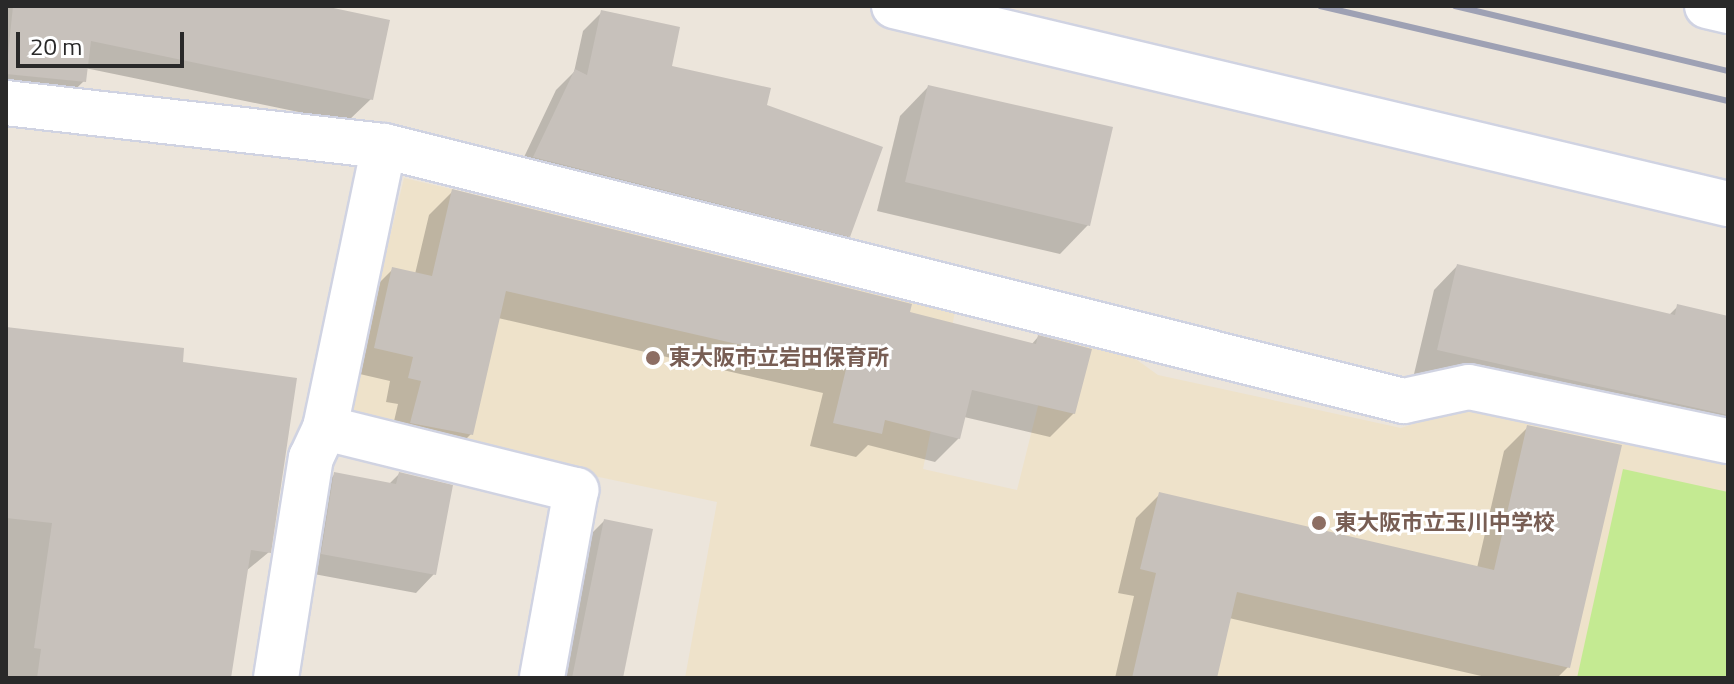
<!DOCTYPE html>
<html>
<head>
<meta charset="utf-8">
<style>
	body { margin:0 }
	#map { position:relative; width:1734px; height:684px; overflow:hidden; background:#ece5db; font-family:"Titillium Web","Noto Sans JP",sans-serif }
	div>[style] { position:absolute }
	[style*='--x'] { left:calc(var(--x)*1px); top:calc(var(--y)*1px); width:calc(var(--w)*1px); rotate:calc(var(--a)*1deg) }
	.education>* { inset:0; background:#eee2ca }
	.pitch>* { inset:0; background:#c4ea92 }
	.shadow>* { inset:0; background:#0003 }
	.building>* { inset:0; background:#c7c1bb }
	.roads { filter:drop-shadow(2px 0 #d0d3e2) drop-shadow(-2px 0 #d0d3e2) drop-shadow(0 2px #d0d3e2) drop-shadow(0 -2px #d0d3e2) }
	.minor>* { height:44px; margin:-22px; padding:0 22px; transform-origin:22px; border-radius:22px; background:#fff }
	.rail>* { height:6px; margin:-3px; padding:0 3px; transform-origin:3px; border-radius:3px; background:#9ea1b4 }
	.dots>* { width:22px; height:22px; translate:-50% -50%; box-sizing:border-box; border:4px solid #fff; border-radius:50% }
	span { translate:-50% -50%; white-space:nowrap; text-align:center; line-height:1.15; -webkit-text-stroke:6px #fff; paint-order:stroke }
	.education-label { font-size:22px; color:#785e54; font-weight:700 }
	.left { translate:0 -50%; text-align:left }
	.frame { position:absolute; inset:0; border:8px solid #292929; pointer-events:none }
	.scale { position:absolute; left:16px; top:32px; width:168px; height:36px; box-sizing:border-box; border:4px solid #292929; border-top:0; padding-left:10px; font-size:24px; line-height:28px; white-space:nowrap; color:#292929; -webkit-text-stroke:6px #fff; paint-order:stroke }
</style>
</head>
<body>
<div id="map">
	<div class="education">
		<i style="clip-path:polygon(404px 178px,956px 307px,923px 469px,1017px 490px,1057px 330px,1112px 342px,1158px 375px,1401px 428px,1469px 406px,1728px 458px,1728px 678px,685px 678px,717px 502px,367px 428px,349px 409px)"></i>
	</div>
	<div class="pitch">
		<i style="clip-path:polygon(1623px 469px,1728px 492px,1728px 678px,1577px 678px)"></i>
	</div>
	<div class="shadow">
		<i style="clip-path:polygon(6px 6px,314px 6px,371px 99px,347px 122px,85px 68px,84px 81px,60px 104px,6px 99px)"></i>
		<i style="clip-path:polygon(602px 12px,669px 68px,849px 236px,830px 255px,515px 176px,556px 90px,574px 72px,583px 31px)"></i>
		<i style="clip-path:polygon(928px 87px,1088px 225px,1060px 254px,877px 211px,900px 116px)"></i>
		<i style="clip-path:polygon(453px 191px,1031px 345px,1038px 337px,1074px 413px,1050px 437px,964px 417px,959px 438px,935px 462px,868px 445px,856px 457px,810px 446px,823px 393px,498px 318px,471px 434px,447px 458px,388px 447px,398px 404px,386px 402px,390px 381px,351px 372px,369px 293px,393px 269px,415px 274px,429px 215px)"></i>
		<i style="clip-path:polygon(1457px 266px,1669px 315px,1678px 306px,1728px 318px,1728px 447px,1414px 374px,1434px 290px)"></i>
		<i style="clip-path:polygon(6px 329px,180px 364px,269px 552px,246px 571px,229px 678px,6px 678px)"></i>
		<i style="clip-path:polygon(1528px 427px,1568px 667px,1557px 678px,1490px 678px,1229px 618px,1215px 678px,1115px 678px,1134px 596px,1118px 593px,1136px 518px,1159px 495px,1477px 568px,1504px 451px)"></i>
		<i style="clip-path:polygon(335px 474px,389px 484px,399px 474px,434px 574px,416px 593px,303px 572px,316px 493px)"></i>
		<i style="clip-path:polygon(604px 521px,621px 678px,558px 678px,585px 540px)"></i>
	</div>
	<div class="building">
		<i style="clip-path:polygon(13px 6px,324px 6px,390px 20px,373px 100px,91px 41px,86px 82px,6px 74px)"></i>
		<i style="clip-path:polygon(601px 10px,680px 27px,672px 66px,771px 88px,767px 105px,883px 147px,850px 237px,533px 157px,575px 69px,587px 75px)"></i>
		<i style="clip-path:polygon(928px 85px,1113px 127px,1090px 226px,905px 182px)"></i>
		<i style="clip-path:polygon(452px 189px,912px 304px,910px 312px,1036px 344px,1038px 335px,1092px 349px,1075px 414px,972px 390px,960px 439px,885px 420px,882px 434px,833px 423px,846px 369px,506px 291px,473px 435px,410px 423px,421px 381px,408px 378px,413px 357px,374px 348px,392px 267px,432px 276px)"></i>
		<i style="clip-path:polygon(1457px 264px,1675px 315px,1677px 304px,1728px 316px,1728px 415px,1437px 350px)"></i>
		<i style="clip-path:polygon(6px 327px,184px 348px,183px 362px,297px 378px,271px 553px,251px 550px,231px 678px,37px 678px,41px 649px,34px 648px,52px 523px,6px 518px)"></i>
		<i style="clip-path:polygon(1527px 425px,1622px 445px,1570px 668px,1237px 592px,1217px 678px,1132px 678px,1156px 573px,1140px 569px,1159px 492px,1494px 570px)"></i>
		<i style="clip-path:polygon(334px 472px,396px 484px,399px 472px,453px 485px,436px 575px,321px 554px)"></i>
		<i style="clip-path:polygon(604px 519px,653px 529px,623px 678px,572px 678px)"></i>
	</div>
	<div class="roads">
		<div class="minor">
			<i style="--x:894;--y:6;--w:857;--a:13.36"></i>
			<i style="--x:1707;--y:6;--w:22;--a:13"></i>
			<i style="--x:6;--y:103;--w:380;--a:6.5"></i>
			<i style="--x:384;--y:146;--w:1051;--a:14.04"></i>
			<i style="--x:1404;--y:401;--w:66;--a:-12.2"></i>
			<i style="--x:1469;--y:387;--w:265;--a:11.8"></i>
			<i style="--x:325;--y:428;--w:259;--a:13.9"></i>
			<i style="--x:576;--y:490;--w:191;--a:100.3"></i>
			<i style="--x:276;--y:678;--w:223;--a:-81"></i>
			<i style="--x:311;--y:458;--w:33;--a:-65"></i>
			<i style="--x:325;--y:428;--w:288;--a:-78.2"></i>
		</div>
	</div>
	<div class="rail">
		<i style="--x:1320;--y:6;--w:419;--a:13.1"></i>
		<i style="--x:1455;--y:6;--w:281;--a:13.4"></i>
	</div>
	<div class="dots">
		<i style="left:653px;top:358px;background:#8d6e63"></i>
		<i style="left:1319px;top:523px;background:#8d6e63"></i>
	</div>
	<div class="education-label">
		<span class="left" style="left:669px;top:358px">東大阪市立岩田保育所</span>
		<span class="left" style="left:1335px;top:523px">東大阪市立玉川中学校</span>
	</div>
	<div class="frame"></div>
	<div class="scale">20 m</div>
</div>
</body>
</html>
